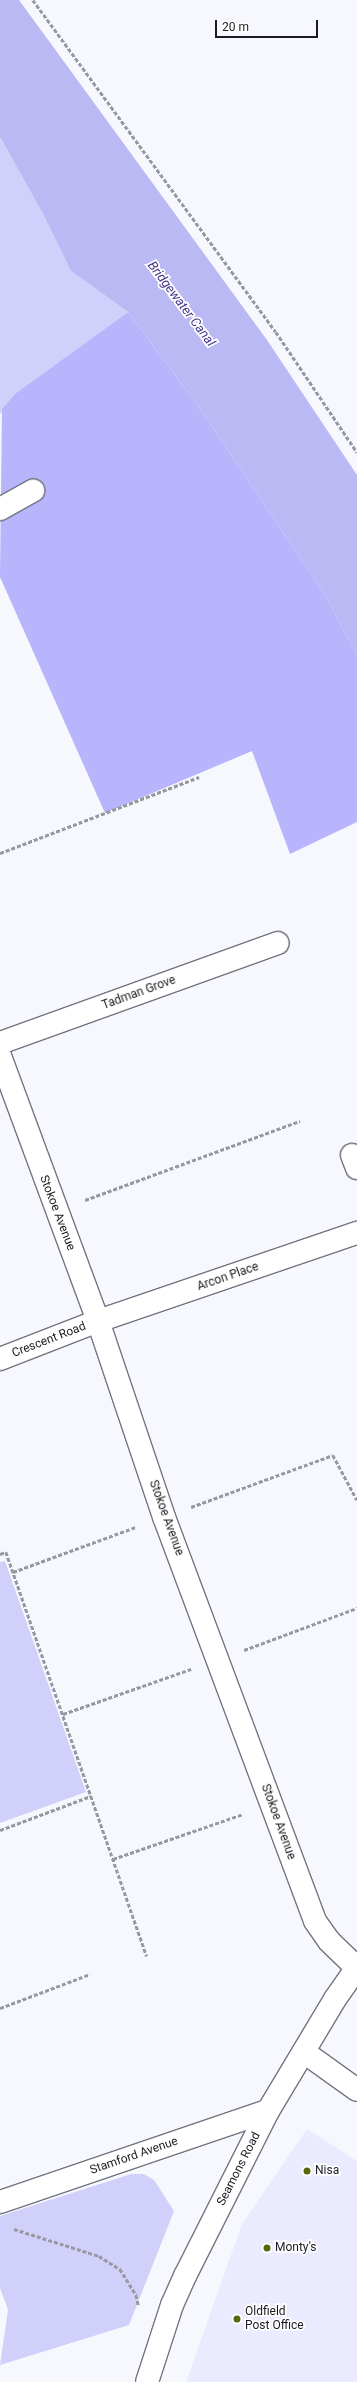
<!DOCTYPE html>
<html>
<head>
<meta charset="utf-8">
<style>
	body { margin:0 }
	#map { position:relative; width:357px; height:2382px; overflow:hidden; background:#f7f7fe; font-family:Roboto,sans-serif }
	div>[style] { position:absolute }
	[style*='--x'] { left:calc(var(--x)*1px); top:calc(var(--y)*1px); width:calc(var(--w)*1px); rotate:calc(var(--a)*1deg) }
	.built>* { inset:0; background:#ebebff }
	.green>* { inset:0; background:#d1d0fb }
	.forest>* { inset:0; background:#b8b5fd }
	.water>* { inset:0; background:#bbb9f3 }
	.path>* { height:2.5px; margin-top:-1.25px; transform-origin:0; background:repeating-linear-gradient(90deg,#98989f 0 4px,transparent 0 6px) }
	.roads { filter:drop-shadow(1px 0 #747483) drop-shadow(-1px 0 #747483) drop-shadow(0 1px #747483) drop-shadow(0 -1px #747483) }
	.minor>* { height:22px; margin:-11px; padding:0 11px; transform-origin:11px; border-radius:11px; background:#fff }
	.dots>* { width:11px; height:11px; translate:-50% -50%; box-sizing:border-box; border:2px solid #fff; border-radius:50% }
	span { translate:-50% -50%; white-space:nowrap; text-align:center; line-height:1.15; -webkit-text-stroke:3.5px #fff; paint-order:stroke }
	.street-label { font-size:12px; color:#1b1b21 }
	.poi-label { font-size:12px; color:#1b1b21 }
	.left { translate:0 -50%; text-align:left }
	.water-label { font-size:13px; color:#46398c; font-style:italic }
	.scale { position:absolute; left:215px; top:20px; width:103px; height:18px; box-sizing:border-box; border:2px solid #1b1b21; border-top:0; padding-left:5px; font-size:12px; line-height:14px; white-space:nowrap; color:#1b1b21; -webkit-text-stroke:3px #fff; paint-order:stroke }
</style>
</head>
<body>
<div id="map">
	<div class="built">
		<i style="clip-path:polygon(307px 2129px,357px 2161px,357px 2382px,186px 2382px,242px 2224px)"></i>
	</div>
	<div class="green">
		<i style="clip-path:polygon(0 137px,43px 214px,71px 271px,128px 312px,16px 393px,0 414px)"></i>
		<i style="clip-path:polygon(5px 1561px,86px 1792px,0 1823px,0 1562px)"></i>
		<i style="clip-path:polygon(131px 2174px,144px 2174px,154px 2180px,174px 2211px,129px 2325px,0 2365px,8px 2310px,0 2288px,0 2216px)"></i>
	</div>
	<div class="forest">
		<i style="clip-path:polygon(128px 312px,199px 407px,326px 596px,357px 656px,357px 822px,290px 854px,252px 751px,105px 813px,0 577px,2px 409px,16px 393px)"></i>
	</div>
	<div class="water">
		<i style="clip-path:polygon(0 0,19px 0,267px 340px,357px 475px,357px 656px,326px 596px,199px 407px,128px 312px,71px 271px,43px 214px,0 137px)"></i>
	</div>
	<div class="path">
		<i style="--x:33;--y:0;--w:411;--a:53.8"></i>
		<i style="--x:276;--y:332;--w:145;--a:56"></i>
		<i style="--x:0;--y:853;--w:213;--a:-20.9"></i>
		<i style="--x:85;--y:1200;--w:229;--a:-20.2"></i>
		<i style="--x:191;--y:1507;--w:151;--a:-20.1"></i>
		<i style="--x:333;--y:1455;--w:51;--a:61.9"></i>
		<i style="--x:0;--y:1554;--w:6;--a:-18"></i>
		<i style="--x:6;--y:1552;--w:428;--a:70.8"></i>
		<i style="--x:13;--y:1572;--w:131;--a:-20.1"></i>
		<i style="--x:244;--y:1650;--w:121;--a:-20.4"></i>
		<i style="--x:63;--y:1714;--w:136;--a:-19.4"></i>
		<i style="--x:0;--y:1830;--w:97;--a:-20.5"></i>
		<i style="--x:113;--y:1859;--w:138;--a:-19.1"></i>
		<i style="--x:0;--y:2008;--w:96;--a:-20.7"></i>
		<i style="--x:14;--y:2229;--w:89;--a:17.6"></i>
		<i style="--x:99;--y:2256;--w:25;--a:32"></i>
		<i style="--x:120;--y:2269;--w:31;--a:58"></i>
		<i style="--x:136;--y:2295;--w:12;--a:76"></i>
	</div>
	<div class="roads">
		<div class="minor">
			<i style="--x:0;--y:509;--w:38;--a:-29"></i>
			<i style="--x:0;--y:1043;--w:295;--a:-19.8"></i>
			<i style="--x:0;--y:1056;--w:283;--a:69.7"></i>
			<i style="--x:98;--y:1321;--w:207;--a:71.4"></i>
			<i style="--x:164;--y:1517;--w:431;--a:69.5"></i>
			<i style="--x:315;--y:1921;--w:24;--a:55"></i>
			<i style="--x:329;--y:1941;--w:32;--a:44"></i>
			<i style="--x:352;--y:1963;--w:5;--a:11"></i>
			<i style="--x:352;--y:1155;--w:14;--a:69"></i>
			<i style="--x:0;--y:1359;--w:105;--a:-21.2"></i>
			<i style="--x:98;--y:1321;--w:274;--a:-18.8"></i>
			<i style="--x:304;--y:2052;--w:65;--a:35.6"></i>
			<i style="--x:0;--y:2202;--w:283;--a:-18.8"></i>
			<i style="--x:147;--y:2382;--w:81;--a:-72"></i>
			<i style="--x:172;--y:2305;--w:34;--a:-66"></i>
			<i style="--x:186;--y:2274;--w:182;--a:-63.3"></i>
			<i style="--x:268;--y:2111;--w:131;--a:-59.1"></i>
			<i style="--x:335;--y:1999;--w:38;--a:-55"></i>
		</div>
	</div>
	<div class="dots">
		<i style="left:307px;top:2171px;background:#58670e"></i>
		<i style="left:267px;top:2248px;background:#58670e"></i>
		<i style="left:237px;top:2319px;background:#58670e"></i>
	</div>
	<div class="street-label">
		<span style="left:139px;top:993px;rotate:-20deg">Tadman Grove</span>
		<span style="left:57px;top:1213px;rotate:69deg">Stokoe Avenue</span>
		<span style="left:228px;top:1277px;rotate:-19deg">Arcon Place</span>
		<span style="left:49px;top:1340px;rotate:-21deg">Crescent Road</span>
		<span style="left:166px;top:1518px;rotate:70deg">Stokoe Avenue</span>
		<span style="left:278px;top:1822px;rotate:70deg">Stokoe Avenue</span>
		<span style="left:134px;top:2156px;rotate:-19deg">Stamford Avenue</span>
		<span style="left:239px;top:2169px;rotate:-63deg">Seamons Road</span>
	</div>
	<div class="poi-label">
		<span class="left" style="left:315px;top:2171px">Nisa</span>
		<span class="left" style="left:275px;top:2248px">Monty's</span>
		<span class="left" style="left:245px;top:2319px">Oldfield<br>Post Office</span>
	</div>
	<div class="water-label">
		<span style="left:181px;top:304px;rotate:53deg">Bridgewater Canal</span>
	</div>
	<div class="scale">20 m</div>
</div>
</body>
</html>
